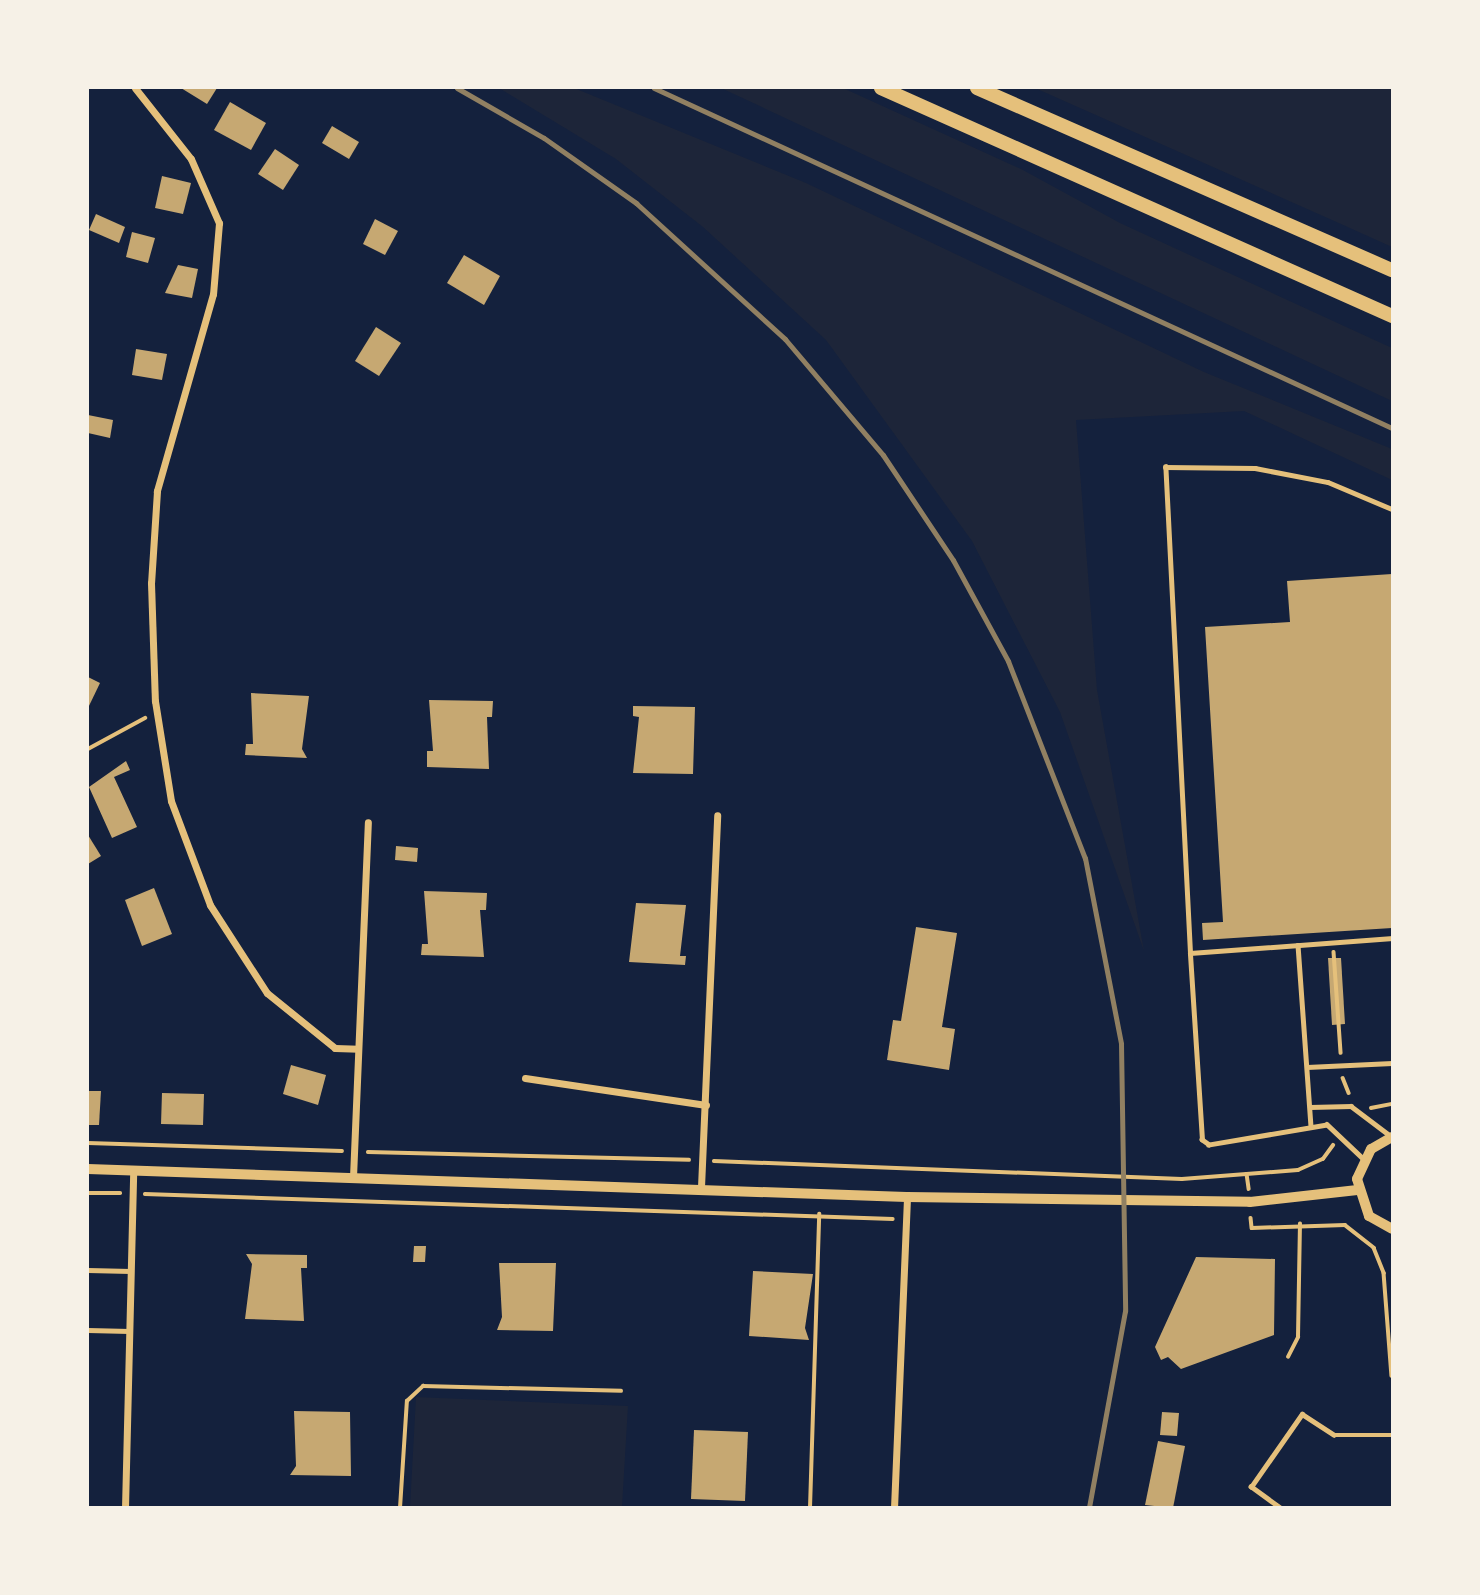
<!DOCTYPE html>
<html>
<head>
<meta charset="utf-8">
<style>
	body { margin:0 }
	#map { position:relative; width:1480px; height:1595px; overflow:hidden; background:#14213d; font-family:Karla,sans-serif }
	div>[style] { position:absolute }
	[style*='--x'] { left:calc(var(--x)*1px); top:calc(var(--y)*1px); width:calc(var(--w)*1px); rotate:calc(var(--a)*1deg) }
	.green>* { inset:0; background:#1d2539 }
	.building>* { inset:0; background:#c6a872 }
	.path>* { height:3.5px; margin:-1.75px; padding:0 1.75px; transform-origin:1.75px; border-radius:1.75px; background:#e5c07b }
	.service>* { height:4.5px; margin:-2.25px; padding:0 2.25px; transform-origin:2.25px; border-radius:2.25px; background:#e5c07b }
	.minor>* { height:7px; margin:-3.5px; padding:0 3.5px; transform-origin:3.5px; border-radius:3.5px; background:#e5c07b }
	.tertiary>* { height:10px; margin:-5px; padding:0 5px; transform-origin:5px; border-radius:5px; background:#e5c07b }
	.trunk>* { height:14px; margin:-7px; padding:0 7px; transform-origin:7px; border-radius:7px; background:#e5c07b }
	.rail>* { height:5px; margin:-2.5px; padding:0 2.5px; transform-origin:2.5px; border-radius:2.5px; background:#918062 }
	span { translate:-50% -50%; white-space:nowrap; text-align:center; line-height:1.15; -webkit-text-stroke:6px #f6f1e7; paint-order:stroke }
	.frame { position:absolute; inset:0; border:89px solid #f6f1e7; pointer-events:none }
</style>
</head>
<body>
<div id="map">
	<div class="green">
		<i style="clip-path:polygon(499px 88px,574px 88px,806px 183px,1204px 372px,1392px 449px,1392px 480px,1244px 411px,1076px 420px,1097px 690px,1144px 951px,1060px 712px,972px 541px,826px 340px,703px 227px,616px 159px)"></i>
		<i style="clip-path:polygon(721px 88px,843px 88px,1021px 169px,1120px 223px,1392px 348px,1392px 401px)"></i>
		<i style="clip-path:polygon(1035px 88px,1392px 88px,1392px 247px,1341px 224px)"></i>
		<i style="clip-path:polygon(416px 1397px,628px 1406px,622px 1507px,410px 1507px)"></i>
	</div>
	<div class="building">
		<i style="clip-path:polygon(181px 88px,217px 88px,207px 104px)"></i>
		<i style="clip-path:polygon(230px 102px,266px 123px,251px 150px,214px 130px)"></i>
		<i style="clip-path:polygon(332px 126px,359px 142px,349px 159px,322px 143px)"></i>
		<i style="clip-path:polygon(275px 149px,299px 165px,283px 190px,258px 174px)"></i>
		<i style="clip-path:polygon(162px 176px,191px 183px,183px 214px,155px 208px)"></i>
		<i style="clip-path:polygon(96px 214px,125px 227px,119px 243px,89px 230px)"></i>
		<i style="clip-path:polygon(375px 219px,398px 231px,385px 255px,363px 244px)"></i>
		<i style="clip-path:polygon(132px 232px,155px 238px,148px 263px,126px 257px)"></i>
		<i style="clip-path:polygon(464px 255px,500px 276px,484px 305px,447px 283px)"></i>
		<i style="clip-path:polygon(178px 265px,198px 269px,192px 298px,165px 293px)"></i>
		<i style="clip-path:polygon(376px 327px,401px 343px,379px 376px,355px 361px)"></i>
		<i style="clip-path:polygon(136px 349px,167px 354px,162px 380px,132px 375px)"></i>
		<i style="clip-path:polygon(88px 415px,113px 420px,110px 438px,88px 433px)"></i>
		<i style="clip-path:polygon(1392px 574px,1392px 928px,1203px 940px,1202px 923px,1223px 922px,1205px 627px,1290px 622px,1287px 581px)"></i>
		<i style="clip-path:polygon(88px 677px,100px 683px,88px 708px)"></i>
		<i style="clip-path:polygon(251px 693px,309px 696px,302px 749px,307px 758px,245px 755px,246px 744px,253px 744px)"></i>
		<i style="clip-path:polygon(429px 700px,493px 701px,492px 717px,487px 717px,489px 769px,427px 767px,427px 751px,433px 751px)"></i>
		<i style="clip-path:polygon(633px 706px,695px 707px,693px 774px,633px 773px,639px 717px,633px 716px)"></i>
		<i style="clip-path:polygon(126px 761px,130px 770px,114px 777px,137px 827px,112px 838px,89px 787px)"></i>
		<i style="clip-path:polygon(88px 835px,101px 856px,88px 864px)"></i>
		<i style="clip-path:polygon(396px 846px,418px 848px,417px 862px,395px 860px)"></i>
		<i style="clip-path:polygon(154px 888px,172px 934px,142px 946px,125px 900px)"></i>
		<i style="clip-path:polygon(424px 891px,487px 893px,486px 910px,480px 910px,484px 957px,421px 955px,422px 944px,428px 944px)"></i>
		<i style="clip-path:polygon(636px 903px,686px 905px,680px 956px,686px 956px,685px 965px,629px 962px)"></i>
		<i style="clip-path:polygon(916px 927px,957px 933px,942px 1027px,955px 1029px,949px 1070px,887px 1060px,893px 1020px,901px 1021px)"></i>
		<i style="clip-path:polygon(1328px 958px,1341px 958px,1345px 1024px,1332px 1025px)"></i>
		<i style="clip-path:polygon(291px 1065px,326px 1075px,318px 1105px,283px 1094px)"></i>
		<i style="clip-path:polygon(88px 1091px,101px 1091px,99px 1125px,88px 1125px)"></i>
		<i style="clip-path:polygon(162px 1093px,204px 1094px,203px 1125px,161px 1124px)"></i>
		<i style="clip-path:polygon(414px 1246px,426px 1246px,425px 1262px,413px 1262px)"></i>
		<i style="clip-path:polygon(246px 1254px,307px 1255px,307px 1268px,301px 1268px,304px 1321px,245px 1319px,252px 1264px)"></i>
		<i style="clip-path:polygon(1196px 1257px,1275px 1259px,1274px 1335px,1181px 1369px,1168px 1357px,1161px 1360px,1155px 1347px)"></i>
		<i style="clip-path:polygon(499px 1263px,556px 1263px,553px 1331px,497px 1330px,502px 1317px)"></i>
		<i style="clip-path:polygon(753px 1271px,813px 1274px,805px 1328px,809px 1340px,749px 1336px)"></i>
		<i style="clip-path:polygon(294px 1411px,350px 1412px,351px 1476px,290px 1475px,296px 1466px)"></i>
		<i style="clip-path:polygon(1162px 1412px,1179px 1413px,1177px 1436px,1160px 1435px)"></i>
		<i style="clip-path:polygon(694px 1430px,748px 1432px,745px 1501px,691px 1499px)"></i>
		<i style="clip-path:polygon(1158px 1441px,1185px 1446px,1173px 1508px,1145px 1505px)"></i>
	</div>
	<div class="path">
		<i style="--x:88;--y:749;--w:65;--a:-28.5"></i>
		<i style="--x:1334;--y:952;--w:101;--a:86"></i>
		<i style="--x:1343;--y:1078;--w:16;--a:68"></i>
		<i style="--x:1371;--y:1108;--w:21;--a:-11"></i>
		<i style="--x:88;--y:1143;--w:254;--a:1.8"></i>
		<i style="--x:368;--y:1152;--w:321;--a:1.4"></i>
		<i style="--x:714;--y:1161;--w:468;--a:2.2"></i>
		<i style="--x:1182;--y:1179;--w:116;--a:-4.4"></i>
		<i style="--x:1298;--y:1170;--w:27;--a:-24"></i>
		<i style="--x:1323;--y:1159;--w:17;--a:-54"></i>
		<i style="--x:1247;--y:1174;--w:15;--a:82"></i>
		<i style="--x:88;--y:1193;--w:32;--a:0"></i>
		<i style="--x:145;--y:1194;--w:748;--a:1.91"></i>
		<i style="--x:1251;--y:1218;--w:10;--a:84"></i>
		<i style="--x:1252;--y:1228;--w:93;--a:-1.8"></i>
		<i style="--x:1345;--y:1225;--w:37;--a:38"></i>
		<i style="--x:1374;--y:1248;--w:27;--a:68"></i>
		<i style="--x:1384;--y:1273;--w:103;--a:85.6"></i>
		<i style="--x:1288;--y:1357;--w:22;--a:-63"></i>
		<i style="--x:1298;--y:1337;--w:113;--a:-89"></i>
		<i style="--x:400;--y:1508;--w:107;--a:-86.3"></i>
		<i style="--x:407;--y:1401;--w:22;--a:-43"></i>
		<i style="--x:423;--y:1386;--w:198;--a:1.4"></i>
		<i style="--x:810;--y:1508;--w:294;--a:-88.2"></i>
	</div>
	<div class="service">
		<i style="--x:1298;--y:945;--w:180;--a:85.9"></i>
		<i style="--x:1190;--y:953;--w:487;--a:-92.9"></i>
		<i style="--x:1165;--y:467;--w:90;--a:0.6"></i>
		<i style="--x:1255;--y:468;--w:74;--a:10.9"></i>
		<i style="--x:1328;--y:482;--w:69;--a:22.9"></i>
		<i style="--x:1307;--y:1067;--w:85;--a:-2.7"></i>
		<i style="--x:1310;--y:1107;--w:41;--a:-1.4"></i>
		<i style="--x:1351;--y:1106;--w:51;--a:37.1"></i>
		<i style="--x:1363;--y:1159;--w:50;--a:-136.6"></i>
		<i style="--x:1327;--y:1125;--w:120;--a:170.4"></i>
		<i style="--x:1209;--y:1145;--w:9;--a:-144"></i>
		<i style="--x:1202;--y:1140;--w:187;--a:-93.7"></i>
		<i style="--x:1190;--y:953;--w:203;--a:-4.2"></i>
		<i style="--x:88;--y:1270;--w:42;--a:1.4"></i>
		<i style="--x:88;--y:1330;--w:41;--a:1.4"></i>
		<i style="--x:1280;--y:1508;--w:36;--a:-144"></i>
		<i style="--x:1251;--y:1487;--w:89;--a:-55.1"></i>
		<i style="--x:1302;--y:1414;--w:38;--a:33"></i>
		<i style="--x:1334;--y:1435;--w:58;--a:0"></i>
	</div>
	<div class="minor">
		<i style="--x:135;--y:88;--w:90;--a:51.7"></i>
		<i style="--x:191;--y:159;--w:70;--a:66.4"></i>
		<i style="--x:219;--y:223;--w:71;--a:94.8"></i>
		<i style="--x:213;--y:294;--w:205;--a:105.9"></i>
		<i style="--x:157;--y:491;--w:92;--a:93.7"></i>
		<i style="--x:151;--y:583;--w:118;--a:88.1"></i>
		<i style="--x:155;--y:701;--w:101;--a:80.9"></i>
		<i style="--x:171;--y:801;--w:111;--a:69.4"></i>
		<i style="--x:210;--y:905;--w:105;--a:57.1"></i>
		<i style="--x:267;--y:993;--w:87;--a:39"></i>
		<i style="--x:335;--y:1048;--w:23;--a:2"></i>
		<i style="--x:525;--y:1078;--w:183;--a:8.5"></i>
		<i style="--x:353;--y:1177;--w:355;--a:-87.6"></i>
		<i style="--x:701;--y:1187;--w:372;--a:-87.5"></i>
		<i style="--x:125;--y:1508;--w:338;--a:-88.6"></i>
		<i style="--x:894;--y:1508;--w:311;--a:-87.6"></i>
	</div>
	<div class="tertiary">
		<i style="--x:1392;--y:1137;--w:24;--a:150"></i>
		<i style="--x:1371;--y:1149;--w:33;--a:115"></i>
		<i style="--x:1357;--y:1179;--w:39;--a:72"></i>
		<i style="--x:1369;--y:1216;--w:26;--a:29"></i>
		<i style="--x:88;--y:1169;--w:819;--a:1.96"></i>
		<i style="--x:907;--y:1197;--w:343;--a:0.8"></i>
		<i style="--x:1250;--y:1202;--w:108;--a:-6.4"></i>
	</div>
	<div class="trunk">
		<i style="--x:881;--y:88;--w:560;--a:24.05"></i>
		<i style="--x:977;--y:88;--w:453;--a:23.7"></i>
	</div>
	<div class="rail">
		<i style="--x:457;--y:88;--w:100;--a:29.9"></i>
		<i style="--x:544;--y:138;--w:113;--a:35.2"></i>
		<i style="--x:636;--y:203;--w:202;--a:42.4"></i>
		<i style="--x:785;--y:339;--w:152;--a:49.8"></i>
		<i style="--x:883;--y:455;--w:126;--a:56.3"></i>
		<i style="--x:953;--y:560;--w:115;--a:61.4"></i>
		<i style="--x:1008;--y:661;--w:212;--a:68.7"></i>
		<i style="--x:1085;--y:858;--w:189;--a:79"></i>
		<i style="--x:1121;--y:1044;--w:267;--a:89.1"></i>
		<i style="--x:1125;--y:1311;--w:200;--a:100.4"></i>
		<i style="--x:654;--y:88;--w:813;--a:24.74"></i>
	</div>
	<div class="frame"></div>
</div>
</body>
</html>
